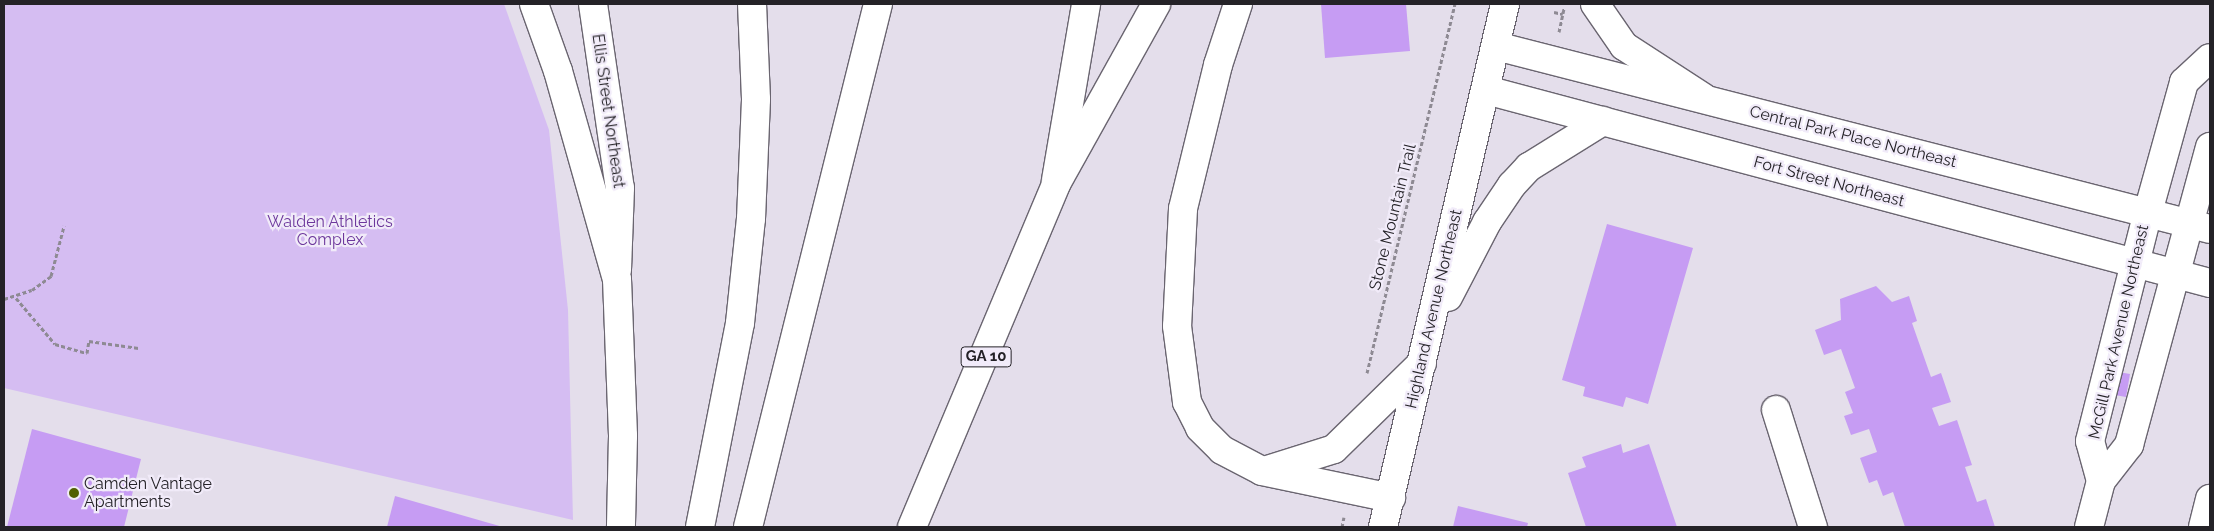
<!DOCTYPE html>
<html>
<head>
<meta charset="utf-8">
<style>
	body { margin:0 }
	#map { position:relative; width:2214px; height:531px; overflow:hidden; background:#e4deeb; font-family:Raleway,sans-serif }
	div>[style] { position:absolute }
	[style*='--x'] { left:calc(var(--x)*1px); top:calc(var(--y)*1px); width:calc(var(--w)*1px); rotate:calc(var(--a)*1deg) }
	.green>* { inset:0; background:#d5bdf2 }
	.building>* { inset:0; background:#c69cf3 }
	.path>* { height:3px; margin-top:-1.5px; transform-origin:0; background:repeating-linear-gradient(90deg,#8e8a93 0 4px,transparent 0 6.5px) }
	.roads { filter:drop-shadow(1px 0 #6a6570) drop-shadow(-1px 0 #6a6570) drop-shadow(0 1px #6a6570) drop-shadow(0 -1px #6a6570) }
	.minor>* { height:28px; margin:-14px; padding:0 14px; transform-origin:14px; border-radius:14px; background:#fff }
	.major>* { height:28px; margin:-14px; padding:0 14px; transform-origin:14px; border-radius:14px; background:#fff }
	.highway>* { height:28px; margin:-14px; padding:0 14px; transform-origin:14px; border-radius:14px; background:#fff }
	.dots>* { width:14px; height:14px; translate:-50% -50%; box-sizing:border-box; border:2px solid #f1ebf9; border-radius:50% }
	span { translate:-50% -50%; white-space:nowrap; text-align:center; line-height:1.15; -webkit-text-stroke:4.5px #f1ebf9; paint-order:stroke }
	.shield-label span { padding:1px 4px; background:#f1ebf9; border:1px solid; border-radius:4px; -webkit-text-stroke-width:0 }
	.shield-label { font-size:15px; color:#242227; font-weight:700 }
	.street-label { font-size:16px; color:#242227 }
	.park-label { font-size:16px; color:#6d389c }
	.poi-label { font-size:16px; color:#242227 }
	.left { translate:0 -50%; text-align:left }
	.frame { position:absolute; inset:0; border:5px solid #242227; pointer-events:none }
</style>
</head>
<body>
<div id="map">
	<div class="green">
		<i style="clip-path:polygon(4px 4px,504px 4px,549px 130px,568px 310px,573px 520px,4px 388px)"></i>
	</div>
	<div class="building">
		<i style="clip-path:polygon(1321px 4px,1406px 4px,1410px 51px,1325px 58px)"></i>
		<i style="clip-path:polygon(1607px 224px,1693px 248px,1648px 404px,1626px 397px,1623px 407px,1583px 396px,1585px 387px,1562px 380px)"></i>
		<i style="clip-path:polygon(1876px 286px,1892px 302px,1909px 296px,1917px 321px,1912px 323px,1931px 377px,1941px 373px,1951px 402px,1932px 408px,1939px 426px,1957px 420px,1972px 465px,1965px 467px,1977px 502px,1986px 499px,1995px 527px,1905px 527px,1893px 492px,1883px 496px,1877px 480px,1869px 483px,1860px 458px,1877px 452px,1869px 429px,1851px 435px,1844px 416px,1853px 413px,1845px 392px,1855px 388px,1841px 349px,1824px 355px,1815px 330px,1841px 320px,1840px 299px)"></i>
		<i style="clip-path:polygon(2113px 371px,2130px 374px,2126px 397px,2109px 394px)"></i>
		<i style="clip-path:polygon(32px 429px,141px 459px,124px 527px,7px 527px)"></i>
		<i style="clip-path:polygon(1621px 444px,1623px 453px,1649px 444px,1677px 527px,1586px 527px,1568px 473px,1586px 467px,1582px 457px)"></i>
		<i style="clip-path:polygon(395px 496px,503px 527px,387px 527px)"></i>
		<i style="clip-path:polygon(1458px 506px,1528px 523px,1527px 527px,1453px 527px)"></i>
	</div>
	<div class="path">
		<i style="--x:1554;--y:12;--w:9;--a:13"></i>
		<i style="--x:1559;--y:32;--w:24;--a:-78"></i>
		<i style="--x:16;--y:298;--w:60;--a:49.7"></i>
		<i style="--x:55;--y:344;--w:33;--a:16"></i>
		<i style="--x:87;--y:353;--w:12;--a:-81"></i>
		<i style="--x:89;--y:341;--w:50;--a:8"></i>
		<i style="--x:4;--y:299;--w:29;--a:-18"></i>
		<i style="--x:32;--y:290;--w:24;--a:-36"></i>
		<i style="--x:51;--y:276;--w:52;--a:-75.4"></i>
		<i style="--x:1367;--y:373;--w:379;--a:-76.6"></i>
		<i style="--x:1342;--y:527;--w:10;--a:-79"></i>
	</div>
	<div class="roads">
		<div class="minor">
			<i style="--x:1496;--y:46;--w:737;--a:14.38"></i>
			<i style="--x:1486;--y:90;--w:749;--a:14.93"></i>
			<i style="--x:1776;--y:410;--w:123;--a:72.5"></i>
			<i style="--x:2101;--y:481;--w:41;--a:-105.4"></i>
			<i style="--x:2090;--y:441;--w:236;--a:-75.8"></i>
			<i style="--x:2148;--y:212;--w:135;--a:-74.5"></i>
			<i style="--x:2184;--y:82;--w:35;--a:-43"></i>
			<i style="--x:2089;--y:527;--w:48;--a:-75.4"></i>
			<i style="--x:2101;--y:481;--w:46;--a:-52.1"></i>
			<i style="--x:2129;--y:445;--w:309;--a:-74.8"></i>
			<i style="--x:2203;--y:527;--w:29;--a:-76"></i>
		</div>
		<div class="major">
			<i style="--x:593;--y:4;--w:186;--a:81.7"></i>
			<i style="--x:620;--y:188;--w:82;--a:92.1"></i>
			<i style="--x:1595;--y:4;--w:51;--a:55.4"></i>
			<i style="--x:1624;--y:46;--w:95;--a:33"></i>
			<i style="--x:1056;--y:180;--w:179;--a:-80.3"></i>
			<i style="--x:1448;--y:297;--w:85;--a:-62.5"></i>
			<i style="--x:1487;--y:222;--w:45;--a:-56"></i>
			<i style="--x:1512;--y:185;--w:25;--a:-47"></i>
			<i style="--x:1529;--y:167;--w:87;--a:-31.9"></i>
			<i style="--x:1383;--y:527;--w:537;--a:-76.87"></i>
		</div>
		<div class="highway">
			<i style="--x:534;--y:4;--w:71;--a:70.3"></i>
			<i style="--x:558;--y:71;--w:216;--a:74.2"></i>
			<i style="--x:617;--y:279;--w:157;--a:87.8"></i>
			<i style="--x:623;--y:436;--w:91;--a:91.3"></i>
			<i style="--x:1238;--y:4;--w:64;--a:108.2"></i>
			<i style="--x:1218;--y:65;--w:148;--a:103.7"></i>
			<i style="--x:1183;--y:209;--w:117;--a:92.9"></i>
			<i style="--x:1177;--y:326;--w:77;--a:82.5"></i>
			<i style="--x:1187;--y:402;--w:29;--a:63"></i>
			<i style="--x:1200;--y:428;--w:31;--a:45"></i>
			<i style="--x:1222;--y:450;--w:45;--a:27.7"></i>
			<i style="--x:1262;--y:471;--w:132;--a:11.8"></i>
			<i style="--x:1267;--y:470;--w:70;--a:-17.4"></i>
			<i style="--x:1334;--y:449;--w:123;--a:-44.3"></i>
			<i style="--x:700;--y:527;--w:208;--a:-78.9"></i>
			<i style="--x:740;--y:323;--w:105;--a:-84"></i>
			<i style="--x:751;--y:219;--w:120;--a:-87.6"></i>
			<i style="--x:756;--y:99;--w:95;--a:-92.4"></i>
			<i style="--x:748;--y:527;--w:539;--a:-76.04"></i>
			<i style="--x:912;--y:527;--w:372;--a:-67.2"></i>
			<i style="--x:1056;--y:184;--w:206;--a:-60.9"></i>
		</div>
	</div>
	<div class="dots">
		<i style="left:74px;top:493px;background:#526001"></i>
	</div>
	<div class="shield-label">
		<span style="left:986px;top:357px">GA 10</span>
	</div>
	<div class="street-label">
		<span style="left:608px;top:111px;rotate:82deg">Ellis Street Northeast</span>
		<span style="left:1853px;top:137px;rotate:14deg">Central Park Place Northeast</span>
		<span style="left:1829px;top:182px;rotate:15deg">Fort Street Northeast</span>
		<span style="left:1393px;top:217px;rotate:-76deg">Stone Mountain Trail</span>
		<span style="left:1434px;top:309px;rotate:-77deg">Highland Avenue Northeast</span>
		<span style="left:2119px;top:332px;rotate:-77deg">McGill Park Avenue Northeast</span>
	</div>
	<div class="park-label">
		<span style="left:330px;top:231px">Walden Athletics<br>Complex</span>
	</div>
	<div class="poi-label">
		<span class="left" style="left:84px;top:493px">Camden Vantage<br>Apartments</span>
	</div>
	<div class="frame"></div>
</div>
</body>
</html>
